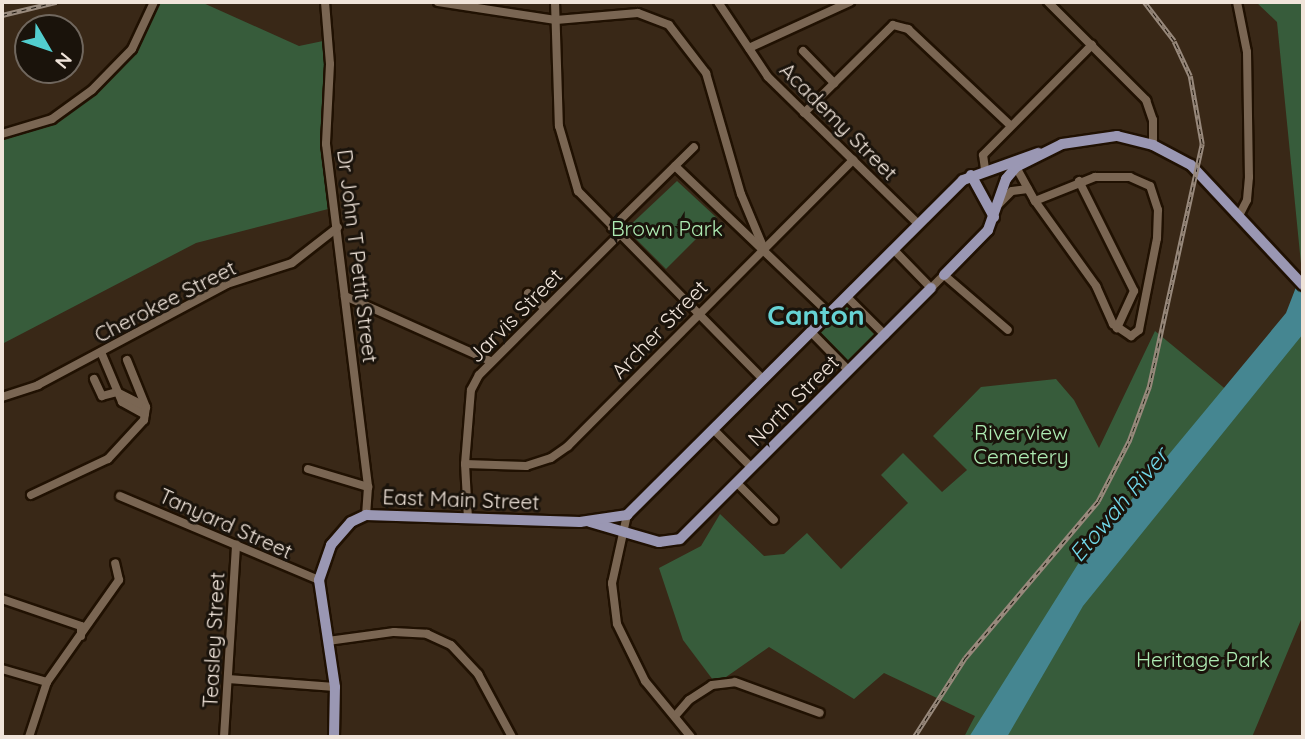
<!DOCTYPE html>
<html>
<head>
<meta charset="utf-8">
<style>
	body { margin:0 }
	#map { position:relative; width:1305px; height:739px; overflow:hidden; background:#392817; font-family:Quicksand,sans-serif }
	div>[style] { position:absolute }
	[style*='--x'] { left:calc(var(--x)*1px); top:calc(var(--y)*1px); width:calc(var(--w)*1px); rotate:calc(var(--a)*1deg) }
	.green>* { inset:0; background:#375c3b }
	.water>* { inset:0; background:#458691 }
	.roads { filter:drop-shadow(2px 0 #201102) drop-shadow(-2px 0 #201102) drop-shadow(0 2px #201102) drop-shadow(0 -2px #201102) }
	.minor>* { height:8px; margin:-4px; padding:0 4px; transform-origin:4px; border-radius:4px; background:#7a6653 }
	.major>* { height:10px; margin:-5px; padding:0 5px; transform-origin:5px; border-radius:5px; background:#9a97b3 }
	.rail>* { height:4.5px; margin-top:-2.25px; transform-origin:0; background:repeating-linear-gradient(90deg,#1a130b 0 5px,#98897c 0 10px); box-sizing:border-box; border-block:2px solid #98897c }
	span { translate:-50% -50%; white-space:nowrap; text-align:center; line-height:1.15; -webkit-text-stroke:6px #1a130b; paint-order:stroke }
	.street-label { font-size:21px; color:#f0e4da }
	.park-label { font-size:21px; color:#aeecb3 }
	.water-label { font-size:23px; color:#71d8e9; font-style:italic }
	.district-label { font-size:28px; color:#66d3d4; font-weight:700 }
	.frame { position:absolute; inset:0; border:4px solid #f0e4da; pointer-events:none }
	.north { position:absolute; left:14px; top:14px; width:70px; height:70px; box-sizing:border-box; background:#1a130b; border:2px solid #70675e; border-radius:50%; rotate:129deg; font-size:19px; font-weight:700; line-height:28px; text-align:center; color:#f0e4da }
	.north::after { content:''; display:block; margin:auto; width:24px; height:32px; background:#52cdce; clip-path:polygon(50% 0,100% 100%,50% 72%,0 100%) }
</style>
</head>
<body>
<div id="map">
	<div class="green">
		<i style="clip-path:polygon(152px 2px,201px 2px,299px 46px,323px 41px,336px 207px,196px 243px,2px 344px,2px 128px,57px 114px,121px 56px)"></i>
		<i style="clip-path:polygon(1256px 2px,1303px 2px,1303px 284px,1277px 22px)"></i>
		<i style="clip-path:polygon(677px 181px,717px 218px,666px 269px,626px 229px)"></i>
		<i style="clip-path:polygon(1303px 287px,1303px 615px,1252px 737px,964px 737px,975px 716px,884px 673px,854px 699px,769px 647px,716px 684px,683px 640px,659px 568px,701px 546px,720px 514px,764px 556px,784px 554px,807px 533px,841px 569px,908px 503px,881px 475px,903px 453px,942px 492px,967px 470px,933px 436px,981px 387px,1056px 379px,1074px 400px,1099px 448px,1155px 331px,1234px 396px)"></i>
		<i style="clip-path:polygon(846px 306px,877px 337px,849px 365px,817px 333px)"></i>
	</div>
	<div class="water">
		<i style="clip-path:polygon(1303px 269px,1303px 334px,1083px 606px,1007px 737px,969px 737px,1078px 564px,1286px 313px)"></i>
	</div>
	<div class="roads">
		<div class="minor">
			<i style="--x:325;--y:2;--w:62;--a:85.4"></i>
			<i style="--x:330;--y:64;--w:80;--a:92.9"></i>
			<i style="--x:326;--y:144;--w:346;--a:83"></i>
			<i style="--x:368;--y:487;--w:28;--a:94"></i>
			<i style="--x:438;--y:2;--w:119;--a:8.7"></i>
			<i style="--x:556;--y:20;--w:82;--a:-4.9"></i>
			<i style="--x:638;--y:13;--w:33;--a:21"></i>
			<i style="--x:669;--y:25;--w:61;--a:52.4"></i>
			<i style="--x:706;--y:73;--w:126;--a:73.9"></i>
			<i style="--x:741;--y:194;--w:60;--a:67.3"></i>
			<i style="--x:555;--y:2;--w:124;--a:88.2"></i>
			<i style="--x:559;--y:126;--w:68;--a:73.7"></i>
			<i style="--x:578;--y:191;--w:265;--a:45.5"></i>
			<i style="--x:718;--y:2;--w:90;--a:56.3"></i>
			<i style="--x:768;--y:77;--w:210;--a:44.4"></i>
			<i style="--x:1048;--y:2;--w:139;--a:45"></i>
			<i style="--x:1146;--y:100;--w:21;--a:71"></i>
			<i style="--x:1153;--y:120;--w:25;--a:90"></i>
			<i style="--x:1237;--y:2;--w:51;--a:78.7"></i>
			<i style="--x:1247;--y:52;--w:125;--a:89.1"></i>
			<i style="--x:1249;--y:177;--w:23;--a:95"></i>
			<i style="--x:1247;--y:200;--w:18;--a:117"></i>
			<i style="--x:749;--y:48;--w:111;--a:-24.5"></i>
			<i style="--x:803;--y:51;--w:45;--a:45.9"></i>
			<i style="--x:804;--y:113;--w:125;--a:-44.7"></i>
			<i style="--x:893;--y:25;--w:16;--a:15"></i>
			<i style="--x:908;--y:29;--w:141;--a:43.3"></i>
			<i style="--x:2;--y:134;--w:52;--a:-16.7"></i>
			<i style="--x:52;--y:119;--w:49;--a:-35.9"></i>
			<i style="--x:92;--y:90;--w:57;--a:-45.7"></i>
			<i style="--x:132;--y:49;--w:52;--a:-64.9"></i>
			<i style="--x:675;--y:166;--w:214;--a:43.7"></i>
			<i style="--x:1016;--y:167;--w:39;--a:61"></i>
			<i style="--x:1035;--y:201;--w:105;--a:54.3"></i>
			<i style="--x:1096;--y:286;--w:42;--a:65.9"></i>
			<i style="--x:1113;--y:324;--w:22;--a:34"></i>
			<i style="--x:1131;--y:336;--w:10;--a:-37"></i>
			<i style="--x:1139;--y:330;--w:94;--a:-78.9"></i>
			<i style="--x:1157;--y:238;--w:28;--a:-88"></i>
			<i style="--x:1158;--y:210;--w:25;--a:-108"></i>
			<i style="--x:1150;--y:186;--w:22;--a:-156"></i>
			<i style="--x:1130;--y:177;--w:35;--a:180"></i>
			<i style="--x:1095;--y:177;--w:65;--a:158.2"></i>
			<i style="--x:985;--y:169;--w:14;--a:-98"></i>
			<i style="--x:983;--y:155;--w:155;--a:-45.3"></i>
			<i style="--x:1079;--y:181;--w:123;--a:63.4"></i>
			<i style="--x:1134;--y:291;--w:41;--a:114.7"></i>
			<i style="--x:999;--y:204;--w:18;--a:-45"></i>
			<i style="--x:1012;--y:191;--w:16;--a:-7"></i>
			<i style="--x:612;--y:228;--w:115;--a:-44.6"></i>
			<i style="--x:894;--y:250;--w:53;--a:45.8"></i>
			<i style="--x:931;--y:288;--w:18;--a:-45"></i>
			<i style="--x:944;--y:275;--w:84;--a:40.7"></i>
			<i style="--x:528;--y:293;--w:23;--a:43"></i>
			<i style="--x:345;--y:296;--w:159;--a:24.1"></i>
			<i style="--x:847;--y:297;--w:54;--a:45"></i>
			<i style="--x:811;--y:332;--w:54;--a:45.7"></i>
			<i style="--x:101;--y:352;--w:54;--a:67.2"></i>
			<i style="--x:122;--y:402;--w:26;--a:29"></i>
			<i style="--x:127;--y:360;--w:51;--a:68"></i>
			<i style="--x:94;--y:379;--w:19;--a:65"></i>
			<i style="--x:102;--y:396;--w:16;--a:-15"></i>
			<i style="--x:117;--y:392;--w:31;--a:27"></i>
			<i style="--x:2;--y:397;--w:38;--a:-18"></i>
			<i style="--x:38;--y:385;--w:214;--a:-28.1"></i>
			<i style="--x:227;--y:284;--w:68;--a:-17.9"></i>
			<i style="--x:292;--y:263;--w:58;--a:-38"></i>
			<i style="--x:713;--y:429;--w:55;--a:45"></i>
			<i style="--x:465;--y:464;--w:61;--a:1.9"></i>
			<i style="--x:526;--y:466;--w:26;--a:-18"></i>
			<i style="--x:551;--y:458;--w:21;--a:-35"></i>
			<i style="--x:568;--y:446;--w:404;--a:-45.1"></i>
			<i style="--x:308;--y:469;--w:63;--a:16.7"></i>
			<i style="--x:737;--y:483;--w:52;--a:45"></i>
			<i style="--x:31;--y:495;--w:85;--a:-25.1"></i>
			<i style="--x:108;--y:459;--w:53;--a:-47.3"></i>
			<i style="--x:144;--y:420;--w:13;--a:-81"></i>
			<i style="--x:120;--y:496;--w:216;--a:22.9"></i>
			<i style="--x:627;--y:515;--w:70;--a:102.4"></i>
			<i style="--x:612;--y:583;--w:41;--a:83"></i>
			<i style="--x:617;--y:624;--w:64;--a:63.8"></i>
			<i style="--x:645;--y:681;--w:72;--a:50.6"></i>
			<i style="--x:468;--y:519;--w:55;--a:-93.1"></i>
			<i style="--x:465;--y:464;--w:74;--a:-85.4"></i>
			<i style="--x:471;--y:390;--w:17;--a:-62"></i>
			<i style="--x:479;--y:375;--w:198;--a:-45"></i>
			<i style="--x:2;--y:599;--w:83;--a:18.9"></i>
			<i style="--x:81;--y:626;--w:10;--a:90"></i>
			<i style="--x:328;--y:641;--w:67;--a:-7.8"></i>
			<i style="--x:394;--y:632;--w:33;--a:3"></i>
			<i style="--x:427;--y:634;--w:26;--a:25"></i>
			<i style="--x:451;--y:645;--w:40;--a:47"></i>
			<i style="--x:478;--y:674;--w:72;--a:61.6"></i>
			<i style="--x:2;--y:669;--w:47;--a:16.1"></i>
			<i style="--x:228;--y:679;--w:107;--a:4.3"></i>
			<i style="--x:676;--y:715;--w:20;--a:-49"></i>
			<i style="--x:689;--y:700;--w:27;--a:-33"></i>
			<i style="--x:712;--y:685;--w:23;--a:-7"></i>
			<i style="--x:735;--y:682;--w:90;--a:20"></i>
			<i style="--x:29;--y:737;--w:58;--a:-71.9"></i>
			<i style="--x:47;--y:682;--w:125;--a:-54.8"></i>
			<i style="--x:119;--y:580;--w:17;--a:-103"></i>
			<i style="--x:224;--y:737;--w:193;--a:-86.4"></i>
		</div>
		<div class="major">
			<i style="--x:971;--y:175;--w:48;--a:61.3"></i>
			<i style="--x:944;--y:275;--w:63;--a:-45.6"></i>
			<i style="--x:988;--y:230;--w:54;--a:-70.6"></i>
			<i style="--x:1006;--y:179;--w:16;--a:-50"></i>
			<i style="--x:1016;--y:167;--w:51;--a:-26.6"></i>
			<i style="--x:1062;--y:144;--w:56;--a:-8.3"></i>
			<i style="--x:1117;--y:136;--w:37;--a:14"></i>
			<i style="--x:1153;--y:145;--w:43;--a:27.8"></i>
			<i style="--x:1191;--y:165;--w:164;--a:47"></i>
			<i style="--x:590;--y:522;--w:72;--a:16.2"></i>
			<i style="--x:659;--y:542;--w:21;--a:-8"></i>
			<i style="--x:680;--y:539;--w:355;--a:-45"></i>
			<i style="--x:334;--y:737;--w:50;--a:-88.9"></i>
			<i style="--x:335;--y:687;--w:108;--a:-98.5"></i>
			<i style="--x:319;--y:580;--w:37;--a:-71"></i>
			<i style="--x:331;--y:545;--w:30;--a:-49"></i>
			<i style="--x:351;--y:522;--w:17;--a:-25"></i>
			<i style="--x:366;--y:515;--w:214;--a:1.9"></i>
			<i style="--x:580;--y:522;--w:48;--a:-8.5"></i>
			<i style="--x:627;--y:515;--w:474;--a:-44.9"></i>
			<i style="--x:963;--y:180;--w:80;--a:-19.8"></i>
		</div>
	</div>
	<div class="rail">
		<i style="--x:2;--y:15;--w:56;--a:-13.5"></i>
		<i style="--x:914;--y:737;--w:94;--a:-57.2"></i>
		<i style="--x:965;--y:658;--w:206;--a:-49.7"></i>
		<i style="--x:1098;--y:501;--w:68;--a:-62.7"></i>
		<i style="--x:1129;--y:441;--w:58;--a:-69.7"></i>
		<i style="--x:1149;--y:387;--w:249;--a:-77.7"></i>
		<i style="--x:1202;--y:144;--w:69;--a:-100"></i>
		<i style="--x:1190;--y:76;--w:38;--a:-115"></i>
		<i style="--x:1174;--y:41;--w:49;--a:-127.6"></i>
	</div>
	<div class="street-label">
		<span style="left:839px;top:121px;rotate:45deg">Academy Street</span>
		<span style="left:358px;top:256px;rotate:83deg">Dr John T Pettit Street</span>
		<span style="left:165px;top:301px;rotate:-27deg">Cherokee Street</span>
		<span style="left:515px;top:315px;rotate:-45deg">Jarvis Street</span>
		<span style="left:659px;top:329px;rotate:-46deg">Archer Street</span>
		<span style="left:793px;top:400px;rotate:-45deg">North Street</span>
		<span style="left:461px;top:499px;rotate:2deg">East Main Street</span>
		<span style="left:226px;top:523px;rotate:24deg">Tanyard Street</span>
		<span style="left:213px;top:640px;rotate:-87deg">Teasley Street</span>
	</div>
	<div class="park-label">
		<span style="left:667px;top:228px">Brown Park</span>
		<span style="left:1021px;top:444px">Riverview<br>Cemetery</span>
		<span style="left:1203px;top:659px">Heritage Park</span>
	</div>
	<div class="water-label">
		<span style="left:1119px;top:505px;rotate:-50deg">Etowah River</span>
	</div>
	<div class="district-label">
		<span style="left:816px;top:315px">Canton</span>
	</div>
	<div class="frame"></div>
	<div class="north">N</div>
</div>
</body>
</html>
